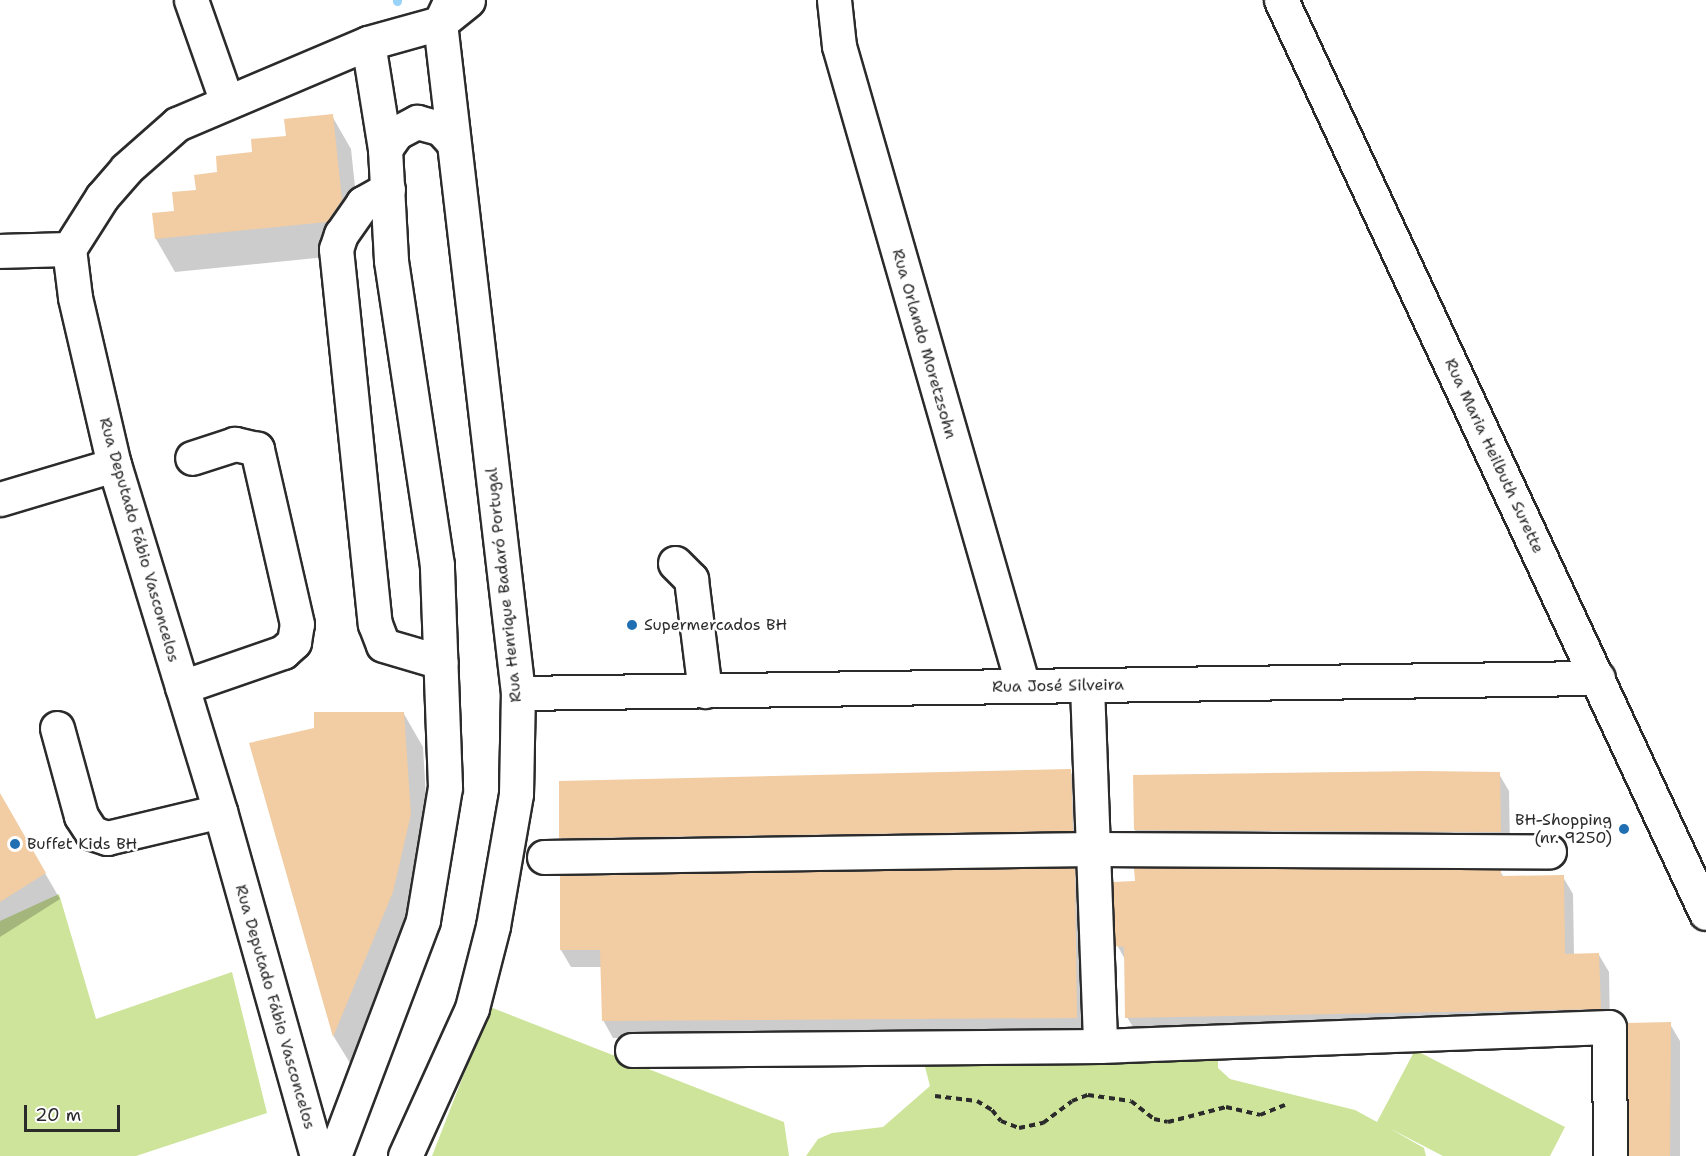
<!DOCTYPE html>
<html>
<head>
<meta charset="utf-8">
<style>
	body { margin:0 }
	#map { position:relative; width:1706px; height:1156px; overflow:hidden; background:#fff; font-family:"Shantell Sans",sans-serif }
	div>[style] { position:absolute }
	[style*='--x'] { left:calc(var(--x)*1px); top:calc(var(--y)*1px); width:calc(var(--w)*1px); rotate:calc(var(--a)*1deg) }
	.green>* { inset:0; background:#cde49a }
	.shadow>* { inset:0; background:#0003 }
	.stream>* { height:9px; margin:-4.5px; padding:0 4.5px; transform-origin:4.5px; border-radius:4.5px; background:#9ad3fa }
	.building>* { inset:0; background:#f2cca2 }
	.path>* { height:4px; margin-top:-2px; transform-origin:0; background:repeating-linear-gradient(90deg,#2b2b2b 0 6px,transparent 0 10.5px) }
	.roads { filter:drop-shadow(2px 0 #2b2b2b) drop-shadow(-2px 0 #2b2b2b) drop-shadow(0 2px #2b2b2b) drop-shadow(0 -2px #2b2b2b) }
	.minor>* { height:33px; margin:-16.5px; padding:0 16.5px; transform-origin:16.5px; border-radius:16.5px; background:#fff }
	.dots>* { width:16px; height:16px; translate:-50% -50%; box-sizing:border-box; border:3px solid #fff; border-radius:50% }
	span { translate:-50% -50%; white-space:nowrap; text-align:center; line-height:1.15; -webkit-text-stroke:5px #fff; paint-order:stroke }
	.street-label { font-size:16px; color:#2b2b2b }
	.poi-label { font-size:16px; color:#2b2b2b }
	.left { translate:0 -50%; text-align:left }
	.right { translate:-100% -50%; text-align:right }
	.scale { position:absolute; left:24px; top:1105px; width:96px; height:27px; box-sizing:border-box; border:3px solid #2b2b2b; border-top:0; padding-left:8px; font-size:18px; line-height:21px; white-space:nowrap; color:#2b2b2b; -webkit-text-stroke:4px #fff; paint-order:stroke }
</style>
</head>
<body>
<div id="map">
	<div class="green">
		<i style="clip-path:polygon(59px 894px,96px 1019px,232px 972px,267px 1113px,136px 1156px,0 1156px,0 921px)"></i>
		<i style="clip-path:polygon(490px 1007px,784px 1122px,789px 1156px,432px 1156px)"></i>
		<i style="clip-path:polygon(1415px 1050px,1565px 1127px,1550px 1156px,1443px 1156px,1389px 1128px,1424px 1148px,1426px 1156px,806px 1156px,818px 1139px,832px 1133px,883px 1127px,930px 1086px,924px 1063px,1218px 1057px,1218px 1068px,1230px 1079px,1355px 1110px,1377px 1122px)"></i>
	</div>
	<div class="shadow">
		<i style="clip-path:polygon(332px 116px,351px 149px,360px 234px,346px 255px,175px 272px,156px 239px,176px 213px,219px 173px)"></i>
		<i style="clip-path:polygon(404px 714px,423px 747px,429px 848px,412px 926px,353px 1068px,334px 1037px,251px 744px)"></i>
		<i style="clip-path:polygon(1070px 771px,1080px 788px,1083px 848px,571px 855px,561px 838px)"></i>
		<i style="clip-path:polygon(1499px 774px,1509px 791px,1510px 849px,1145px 847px,1135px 830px,1134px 776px)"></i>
		<i style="clip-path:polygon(9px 811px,60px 899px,0 937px,0 818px)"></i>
		<i style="clip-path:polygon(1074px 870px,1084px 887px,1086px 1034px,613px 1038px,603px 1020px,602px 967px,571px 967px,561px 950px)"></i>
		<i style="clip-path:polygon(1500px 871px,1504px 878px,1563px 877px,1573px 894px,1574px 955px,1599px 955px,1609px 972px,1610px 1026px,1137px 1034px,1127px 1017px,1126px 961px,1117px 945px)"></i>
		<i style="clip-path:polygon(1670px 1024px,1680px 1041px,1680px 1156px,1630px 1156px)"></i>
	</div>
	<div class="stream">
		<i style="--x:397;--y:0;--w:1;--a:90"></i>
	</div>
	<div class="building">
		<i style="clip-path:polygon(333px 114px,342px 200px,327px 222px,155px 239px,152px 213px,174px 211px,172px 192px,196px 190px,194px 175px,217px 172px,216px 156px,252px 152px,251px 139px,286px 136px,284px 119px)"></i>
		<i style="clip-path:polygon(314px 712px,404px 712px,411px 814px,393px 892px,333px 1037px,249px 743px,314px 728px)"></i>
		<i style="clip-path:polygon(1071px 769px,1073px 831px,559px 838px,559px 781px)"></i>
		<i style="clip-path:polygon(1423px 771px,1500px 772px,1501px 832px,1134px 830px,1133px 775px)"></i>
		<i style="clip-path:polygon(0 793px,46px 873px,0 902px)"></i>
		<i style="clip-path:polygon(1075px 868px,1077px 1018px,602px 1021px,600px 950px,560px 950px,560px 876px)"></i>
		<i style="clip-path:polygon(1134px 868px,1501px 870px,1501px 876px,1564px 875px,1565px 954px,1599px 953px,1601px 1009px,1125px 1018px,1124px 947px,1115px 946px,1113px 882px,1135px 881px)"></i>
		<i style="clip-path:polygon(1671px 1022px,1670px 1156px,1629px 1156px,1627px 1023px)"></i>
	</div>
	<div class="path">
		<i style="--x:935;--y:1096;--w:42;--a:6.8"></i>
		<i style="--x:977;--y:1101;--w:17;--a:31"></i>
		<i style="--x:992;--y:1110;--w:14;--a:51"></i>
		<i style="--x:1001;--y:1121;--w:19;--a:21"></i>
		<i style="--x:1019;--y:1128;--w:25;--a:-12"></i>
		<i style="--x:1043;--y:1123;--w:36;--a:-37"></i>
		<i style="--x:1072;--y:1101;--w:17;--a:-21"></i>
		<i style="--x:1088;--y:1095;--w:43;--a:7.9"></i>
		<i style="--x:1131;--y:1101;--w:29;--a:38"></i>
		<i style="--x:1154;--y:1119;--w:14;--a:12"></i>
		<i style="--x:1168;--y:1122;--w:60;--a:-14.5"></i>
		<i style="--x:1226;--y:1107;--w:35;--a:13"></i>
		<i style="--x:1260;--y:1115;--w:27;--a:-22"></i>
	</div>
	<div class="roads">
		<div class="minor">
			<i style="--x:191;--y:0;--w:108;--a:70.6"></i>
			<i style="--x:834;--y:0;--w:46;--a:83.8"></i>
			<i style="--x:839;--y:46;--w:666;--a:73.96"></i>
			<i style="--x:1281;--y:0;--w:1007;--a:65.04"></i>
			<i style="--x:385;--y:149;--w:19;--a:-55"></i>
			<i style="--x:396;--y:133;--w:24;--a:-28"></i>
			<i style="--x:417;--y:122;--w:24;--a:15"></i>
			<i style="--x:440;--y:128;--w:18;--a:47"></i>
			<i style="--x:388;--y:189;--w:29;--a:151"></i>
			<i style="--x:363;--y:203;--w:38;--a:125"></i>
			<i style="--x:341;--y:234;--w:16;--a:108"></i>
			<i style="--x:336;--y:249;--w:377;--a:84.1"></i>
			<i style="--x:375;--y:624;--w:22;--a:69"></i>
			<i style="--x:383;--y:645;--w:60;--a:16.3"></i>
			<i style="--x:0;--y:251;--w:69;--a:-1.7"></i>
			<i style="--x:0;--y:499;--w:119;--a:-16.6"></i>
			<i style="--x:675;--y:563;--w:23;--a:45"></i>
			<i style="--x:691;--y:579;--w:113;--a:82.9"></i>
			<i style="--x:1087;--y:686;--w:360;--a:87.9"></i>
			<i style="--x:182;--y:687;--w:107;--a:-19.1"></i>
			<i style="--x:283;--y:652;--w:15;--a:-42"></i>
			<i style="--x:294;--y:642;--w:18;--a:-81"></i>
			<i style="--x:297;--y:624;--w:180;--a:-102.9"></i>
			<i style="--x:257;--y:449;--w:23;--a:-167"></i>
			<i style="--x:235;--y:444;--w:45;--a:162"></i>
			<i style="--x:518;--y:693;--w:1080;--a:-0.8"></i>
			<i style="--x:57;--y:728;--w:91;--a:74.7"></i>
			<i style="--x:81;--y:816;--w:20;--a:57"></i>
			<i style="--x:92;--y:833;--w:16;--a:18"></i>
			<i style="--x:107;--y:838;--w:116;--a:-13.4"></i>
			<i style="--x:544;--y:857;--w:549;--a:-0.83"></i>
			<i style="--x:1093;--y:849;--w:456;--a:0.3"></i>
			<i style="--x:632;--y:1050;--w:468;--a:-0.5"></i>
			<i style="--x:1100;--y:1046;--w:509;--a:-2.14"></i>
			<i style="--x:1609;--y:1027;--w:129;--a:89.6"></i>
			<i style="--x:317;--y:1156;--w:358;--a:-105.7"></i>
			<i style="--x:220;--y:811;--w:362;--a:-107"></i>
			<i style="--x:114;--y:465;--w:172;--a:-103.1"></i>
			<i style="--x:75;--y:297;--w:48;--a:-97.1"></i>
			<i style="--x:69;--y:249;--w:62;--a:-57.6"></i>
			<i style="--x:102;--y:197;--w:37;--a:-49"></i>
			<i style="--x:126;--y:169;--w:68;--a:-41.4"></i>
			<i style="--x:177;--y:124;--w:207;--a:-23"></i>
			<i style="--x:368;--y:43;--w:75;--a:-15.5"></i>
			<i style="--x:440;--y:23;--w:36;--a:-39"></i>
			<i style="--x:334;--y:1156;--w:252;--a:-69.3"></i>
			<i style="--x:423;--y:920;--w:135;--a:-80.6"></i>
			<i style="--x:445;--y:787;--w:222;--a:-92.1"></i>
			<i style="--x:437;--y:565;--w:308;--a:-98.6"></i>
			<i style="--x:391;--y:260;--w:111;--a:-93.1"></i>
			<i style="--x:385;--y:149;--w:107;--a:-99.1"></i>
			<i style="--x:405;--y:1156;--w:162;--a:-65.6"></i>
			<i style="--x:472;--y:1008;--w:85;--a:-75.6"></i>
			<i style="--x:493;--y:926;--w:134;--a:-80.1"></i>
			<i style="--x:516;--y:794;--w:101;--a:-88.9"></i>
			<i style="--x:518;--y:693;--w:675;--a:-96.64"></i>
			<i style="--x:440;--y:23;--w:21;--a:-65"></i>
		</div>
	</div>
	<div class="dots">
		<i style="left:632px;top:625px;background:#1f6fb2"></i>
		<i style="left:1624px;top:829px;background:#1f6fb2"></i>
		<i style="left:15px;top:844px;background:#1f6fb2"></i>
	</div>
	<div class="street-label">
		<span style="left:924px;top:344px;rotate:74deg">Rua Orlando Moretzsohn</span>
		<span style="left:1494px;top:456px;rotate:65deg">Rua Maria Heilbuth Surette</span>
		<span style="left:139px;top:540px;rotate:74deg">Rua Deputado Fábio Vasconcelos</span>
		<span style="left:504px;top:585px;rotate:-96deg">Rua Henrique Badaró Portugal</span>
		<span style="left:1058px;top:686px;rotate:-1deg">Rua José Silveira</span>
		<span style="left:275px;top:1007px;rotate:74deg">Rua Deputado Fábio Vasconcelos</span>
	</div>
	<div class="poi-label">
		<span class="left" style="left:644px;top:625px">Supermercados BH</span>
		<span class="right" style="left:1612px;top:829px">BH-Shopping<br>(nr. 9250)</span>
		<span class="left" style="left:27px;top:844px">Buffet Kids BH</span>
	</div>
	<div class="scale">20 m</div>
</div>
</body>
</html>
